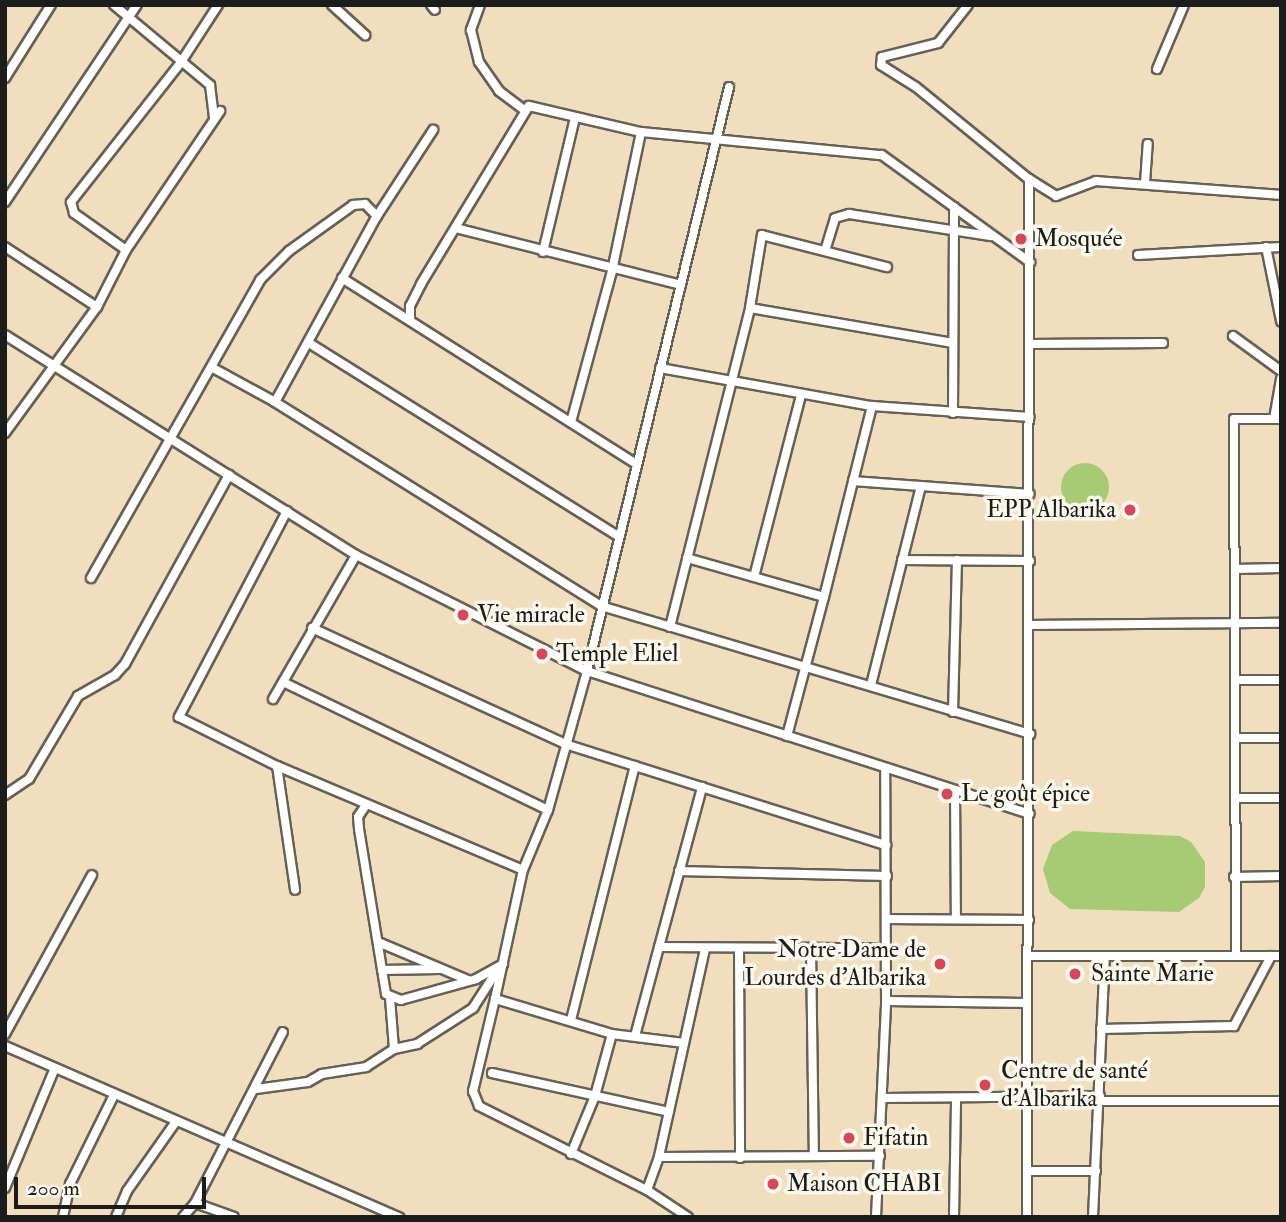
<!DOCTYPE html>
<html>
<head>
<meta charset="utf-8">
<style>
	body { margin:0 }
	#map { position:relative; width:1286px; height:1222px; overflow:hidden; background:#f1debe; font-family:"IM FELL Double Pica",serif }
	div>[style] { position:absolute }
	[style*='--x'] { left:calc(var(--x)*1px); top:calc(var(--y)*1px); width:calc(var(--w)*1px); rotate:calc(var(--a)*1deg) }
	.green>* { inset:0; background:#a7cb75 }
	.round { border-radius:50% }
	.roads { filter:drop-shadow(2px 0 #676055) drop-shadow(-2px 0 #676055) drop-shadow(0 2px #676055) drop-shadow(0 -2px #676055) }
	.minor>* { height:8px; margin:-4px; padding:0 4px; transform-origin:4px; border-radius:4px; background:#fff }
	.dots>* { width:19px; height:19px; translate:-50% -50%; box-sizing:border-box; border:4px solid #fbf7ec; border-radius:50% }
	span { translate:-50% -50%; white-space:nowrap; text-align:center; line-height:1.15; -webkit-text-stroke:7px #fbf7ec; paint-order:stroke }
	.poi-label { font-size:24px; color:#1c1c1c }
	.left { translate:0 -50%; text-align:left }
	.right { translate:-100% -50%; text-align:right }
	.frame { position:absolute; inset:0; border:7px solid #1c1c1c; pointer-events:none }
	.scale { position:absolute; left:14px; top:1177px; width:192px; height:32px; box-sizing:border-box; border:4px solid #1c1c1c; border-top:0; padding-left:9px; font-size:21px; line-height:24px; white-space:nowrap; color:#1c1c1c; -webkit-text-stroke:5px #fbf7ec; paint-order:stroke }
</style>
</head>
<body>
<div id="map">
	<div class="green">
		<i class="round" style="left:1061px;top:463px;width:48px;height:48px"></i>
		<i style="clip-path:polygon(1073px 831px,1180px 836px,1191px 842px,1205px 862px,1205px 887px,1199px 898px,1179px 912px,1070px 909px,1050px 893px,1043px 869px,1052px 845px)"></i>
	</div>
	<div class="roads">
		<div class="minor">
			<i style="--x:114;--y:5;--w:125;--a:39.8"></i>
			<i style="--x:210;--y:85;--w:32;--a:83"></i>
			<i style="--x:332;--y:5;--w:45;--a:42.3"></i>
			<i style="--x:431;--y:5;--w:6;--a:51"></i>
			<i style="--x:480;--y:5;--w:27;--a:110"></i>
			<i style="--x:471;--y:30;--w:33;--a:76"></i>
			<i style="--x:479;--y:62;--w:35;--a:55"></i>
			<i style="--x:499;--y:91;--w:31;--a:37"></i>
			<i style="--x:968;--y:5;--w:48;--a:128.3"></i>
			<i style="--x:938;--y:43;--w:58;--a:166"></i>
			<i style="--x:882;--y:57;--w:8;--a:97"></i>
			<i style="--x:881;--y:65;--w:41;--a:32.2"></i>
			<i style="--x:916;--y:87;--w:146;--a:39.2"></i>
			<i style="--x:1029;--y:179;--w:32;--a:32"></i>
			<i style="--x:1056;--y:196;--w:43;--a:-20.6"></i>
			<i style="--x:1096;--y:181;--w:186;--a:4.3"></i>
			<i style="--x:1157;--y:69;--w:69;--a:-67.1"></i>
			<i style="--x:5;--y:78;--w:86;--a:-57.8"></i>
			<i style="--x:1145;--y:183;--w:39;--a:-86"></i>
			<i style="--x:5;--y:202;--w:237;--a:-56.2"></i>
			<i style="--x:456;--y:228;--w:232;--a:14.2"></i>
			<i style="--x:5;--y:247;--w:110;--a:33.1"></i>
			<i style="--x:1266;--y:247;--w:76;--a:78.5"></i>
			<i style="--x:126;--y:250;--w:64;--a:-144.6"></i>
			<i style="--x:74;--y:213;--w:11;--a:-105"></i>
			<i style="--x:71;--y:202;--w:178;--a:-51.8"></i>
			<i style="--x:181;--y:62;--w:68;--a:-57"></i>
			<i style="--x:825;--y:251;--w:34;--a:-73"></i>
			<i style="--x:835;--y:218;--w:15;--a:-16"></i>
			<i style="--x:849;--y:214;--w:143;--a:8.9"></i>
			<i style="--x:543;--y:252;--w:138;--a:-76.6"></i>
			<i style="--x:1138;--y:255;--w:143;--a:-3.2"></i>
			<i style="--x:342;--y:278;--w:348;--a:32.3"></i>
			<i style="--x:750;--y:308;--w:206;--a:9.8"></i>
			<i style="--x:410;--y:320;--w:14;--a:-90"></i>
			<i style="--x:410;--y:306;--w:25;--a:-63"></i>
			<i style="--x:421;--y:284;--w:208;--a:-58.8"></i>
			<i style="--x:529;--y:106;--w:115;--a:13.1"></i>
			<i style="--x:641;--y:132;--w:242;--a:5.5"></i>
			<i style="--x:882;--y:155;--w:183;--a:35.9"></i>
			<i style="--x:5;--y:335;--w:414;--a:32.1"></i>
			<i style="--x:356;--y:555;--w:258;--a:26.7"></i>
			<i style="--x:587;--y:671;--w:465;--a:17.9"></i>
			<i style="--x:1233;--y:336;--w:59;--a:36.1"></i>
			<i style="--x:309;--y:343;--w:364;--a:32"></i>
			<i style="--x:1030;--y:344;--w:133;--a:-0.4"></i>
			<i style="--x:213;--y:368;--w:71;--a:28.7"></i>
			<i style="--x:275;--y:402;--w:385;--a:32"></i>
			<i style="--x:601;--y:606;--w:448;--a:16.6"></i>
			<i style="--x:660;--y:368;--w:215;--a:10.2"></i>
			<i style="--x:872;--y:406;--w:158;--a:4"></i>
			<i style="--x:275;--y:402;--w:212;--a:-61.3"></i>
			<i style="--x:377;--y:216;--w:103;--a:-56.9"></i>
			<i style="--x:953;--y:413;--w:206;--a:-89.7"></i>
			<i style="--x:1274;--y:419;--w:41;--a:-80.1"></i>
			<i style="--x:571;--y:422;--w:156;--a:-74.8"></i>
			<i style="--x:612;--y:271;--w:142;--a:-78.2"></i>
			<i style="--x:5;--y:433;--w:156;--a:-53.9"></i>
			<i style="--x:97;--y:307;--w:64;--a:-63"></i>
			<i style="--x:126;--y:250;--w:168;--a:-55.9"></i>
			<i style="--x:853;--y:481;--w:177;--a:4.2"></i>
			<i style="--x:287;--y:511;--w:233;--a:117.7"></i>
			<i style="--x:179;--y:717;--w:110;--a:26.6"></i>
			<i style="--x:277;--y:766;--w:267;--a:22.9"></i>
			<i style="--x:687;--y:558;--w:142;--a:15.9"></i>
			<i style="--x:824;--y:597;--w:197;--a:-75.9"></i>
			<i style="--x:902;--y:560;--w:128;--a:0.4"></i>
			<i style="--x:1235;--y:569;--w:46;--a:-1.2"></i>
			<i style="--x:754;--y:577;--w:188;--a:-75.5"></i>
			<i style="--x:91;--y:578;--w:343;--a:-60.4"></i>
			<i style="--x:260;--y:280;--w:41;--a:-45"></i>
			<i style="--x:289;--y:251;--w:79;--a:-35.7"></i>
			<i style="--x:353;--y:205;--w:12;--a:-5"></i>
			<i style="--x:365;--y:204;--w:17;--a:45"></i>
			<i style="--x:1030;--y:625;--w:251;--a:-0.5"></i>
			<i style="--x:670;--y:627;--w:329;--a:-75.9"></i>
			<i style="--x:750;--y:308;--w:74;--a:-80.7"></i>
			<i style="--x:762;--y:235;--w:129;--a:14.4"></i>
			<i style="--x:312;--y:628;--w:278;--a:24.6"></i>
			<i style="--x:565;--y:744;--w:337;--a:17.5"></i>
			<i style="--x:1236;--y:680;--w:45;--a:0"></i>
			<i style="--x:283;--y:682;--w:294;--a:25.8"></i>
			<i style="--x:871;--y:685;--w:205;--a:-75.9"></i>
			<i style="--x:273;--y:699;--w:166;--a:-60"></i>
			<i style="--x:953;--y:712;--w:152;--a:-88.5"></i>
			<i style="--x:787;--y:736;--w:144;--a:-75.1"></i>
			<i style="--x:1236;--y:738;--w:45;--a:0"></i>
			<i style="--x:277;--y:766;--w:125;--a:81.7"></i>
			<i style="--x:955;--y:790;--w:129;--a:89.6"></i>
			<i style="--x:5;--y:795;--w:29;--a:-34"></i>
			<i style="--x:29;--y:779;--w:96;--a:-59.4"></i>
			<i style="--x:78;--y:696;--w:43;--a:-29.6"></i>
			<i style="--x:115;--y:675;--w:15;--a:-48"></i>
			<i style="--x:125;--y:664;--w:216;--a:-61.2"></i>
			<i style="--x:1235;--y:798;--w:46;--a:0"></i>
			<i style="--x:366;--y:805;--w:14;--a:124"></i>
			<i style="--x:358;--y:817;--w:12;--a:85"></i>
			<i style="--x:359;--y:829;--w:167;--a:80.7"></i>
			<i style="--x:386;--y:994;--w:16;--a:22"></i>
			<i style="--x:401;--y:1000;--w:78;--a:-15.6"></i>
			<i style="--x:476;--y:979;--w:31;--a:-29"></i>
			<i style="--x:679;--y:871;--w:208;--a:1.4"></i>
			<i style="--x:1234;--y:877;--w:47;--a:-1.2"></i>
			<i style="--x:886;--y:919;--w:143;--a:0.4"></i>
			<i style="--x:378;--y:942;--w:98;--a:22.9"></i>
			<i style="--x:659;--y:947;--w:226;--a:0.3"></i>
			<i style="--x:811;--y:948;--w:208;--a:89.2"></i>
			<i style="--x:705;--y:949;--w:213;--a:102.5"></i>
			<i style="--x:659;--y:1157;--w:221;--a:-0.3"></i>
			<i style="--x:739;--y:949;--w:209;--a:89.7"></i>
			<i style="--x:1028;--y:956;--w:253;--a:0"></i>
			<i style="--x:1236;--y:956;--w:537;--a:-90.21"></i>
			<i style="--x:1234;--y:419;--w:47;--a:0"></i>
			<i style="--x:382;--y:970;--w:57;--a:-1"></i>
			<i style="--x:390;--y:998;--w:51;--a:85.5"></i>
			<i style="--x:495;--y:999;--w:95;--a:103.4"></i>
			<i style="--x:473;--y:1091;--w:16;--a:68"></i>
			<i style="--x:479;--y:1106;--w:188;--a:26.6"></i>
			<i style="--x:886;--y:1001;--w:140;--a:0.8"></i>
			<i style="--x:571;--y:1020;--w:262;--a:-75.9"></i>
			<i style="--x:1101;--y:1029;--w:133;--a:-1.3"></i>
			<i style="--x:1234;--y:1026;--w:79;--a:-62.1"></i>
			<i style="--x:5;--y:1034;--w:181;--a:-61.3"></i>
			<i style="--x:635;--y:1036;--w:258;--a:-74.9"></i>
			<i style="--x:684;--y:1043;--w:73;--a:-172.9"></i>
			<i style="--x:612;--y:1034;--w:122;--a:-163.3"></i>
			<i style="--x:495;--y:999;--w:132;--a:-77.8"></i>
			<i style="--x:523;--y:870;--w:65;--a:-67.4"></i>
			<i style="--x:548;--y:810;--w:144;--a:-74.3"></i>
			<i style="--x:587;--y:671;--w:601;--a:-76.33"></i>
			<i style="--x:5;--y:1046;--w:430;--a:23.5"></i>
			<i style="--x:492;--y:1073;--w:181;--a:12.4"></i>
			<i style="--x:256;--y:1089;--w:52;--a:-7.7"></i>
			<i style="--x:308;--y:1082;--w:16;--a:-30"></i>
			<i style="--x:322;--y:1074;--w:45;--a:-9"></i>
			<i style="--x:366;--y:1067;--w:33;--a:-33"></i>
			<i style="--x:394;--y:1049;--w:24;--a:-12"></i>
			<i style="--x:417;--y:1044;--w:67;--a:-32.7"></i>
			<i style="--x:473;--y:1008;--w:46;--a:-57.3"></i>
			<i style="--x:883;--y:1098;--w:217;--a:-0.5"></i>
			<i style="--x:1100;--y:1101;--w:181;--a:0"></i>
			<i style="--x:571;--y:1154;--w:63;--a:-67.5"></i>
			<i style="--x:595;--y:1096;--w:64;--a:-74.7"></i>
			<i style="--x:659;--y:1157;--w:35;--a:110"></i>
			<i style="--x:647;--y:1190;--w:49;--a:33.4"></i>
			<i style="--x:1027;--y:1171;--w:69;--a:0"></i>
			<i style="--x:5;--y:1188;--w:128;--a:-67.4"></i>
			<i style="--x:195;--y:1203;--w:41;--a:19.7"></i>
			<i style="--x:63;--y:1217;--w:34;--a:-78"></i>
			<i style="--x:70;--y:1184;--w:99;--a:-63.7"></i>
			<i style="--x:116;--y:1217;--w:28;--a:-67"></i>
			<i style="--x:127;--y:1191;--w:83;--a:-54.8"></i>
			<i style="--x:183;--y:1217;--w:18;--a:-49"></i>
			<i style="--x:195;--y:1203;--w:192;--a:-62.8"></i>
			<i style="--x:876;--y:1217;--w:216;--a:-87.3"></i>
			<i style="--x:886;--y:1001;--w:233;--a:-90.2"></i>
			<i style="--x:954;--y:1217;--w:118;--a:-89"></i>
			<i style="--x:1027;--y:1217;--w:1038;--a:-89.89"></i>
			<i style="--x:1093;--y:1217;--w:261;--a:-87.4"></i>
		</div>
	</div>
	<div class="dots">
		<i style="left:1021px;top:239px;background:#d1495b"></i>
		<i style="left:1130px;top:510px;background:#d1495b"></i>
		<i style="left:463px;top:615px;background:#d1495b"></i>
		<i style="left:542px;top:654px;background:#d1495b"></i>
		<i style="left:947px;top:794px;background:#d1495b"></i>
		<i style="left:940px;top:964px;background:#d1495b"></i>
		<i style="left:1075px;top:974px;background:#d1495b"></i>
		<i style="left:985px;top:1085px;background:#d1495b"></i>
		<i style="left:849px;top:1138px;background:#d1495b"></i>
		<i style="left:773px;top:1184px;background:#d1495b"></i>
	</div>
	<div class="poi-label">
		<span class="left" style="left:1035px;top:239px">Mosquée</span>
		<span class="right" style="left:1116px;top:510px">EPP Albarika</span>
		<span class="left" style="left:477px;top:615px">Vie miracle</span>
		<span class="left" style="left:556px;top:654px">Temple Eliel</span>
		<span class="left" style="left:961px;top:794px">Le goût épice</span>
		<span class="right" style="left:926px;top:964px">Notre Dame de<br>Lourdes d'Albarika</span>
		<span class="left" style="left:1091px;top:974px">Sainte Marie</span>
		<span class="left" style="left:1001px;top:1085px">Centre de santé<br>d'Albarika</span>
		<span class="left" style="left:863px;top:1138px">Fifatin</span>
		<span class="left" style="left:787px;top:1184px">Maison CHABI</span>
	</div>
	<div class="frame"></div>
	<div class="scale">200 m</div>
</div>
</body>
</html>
